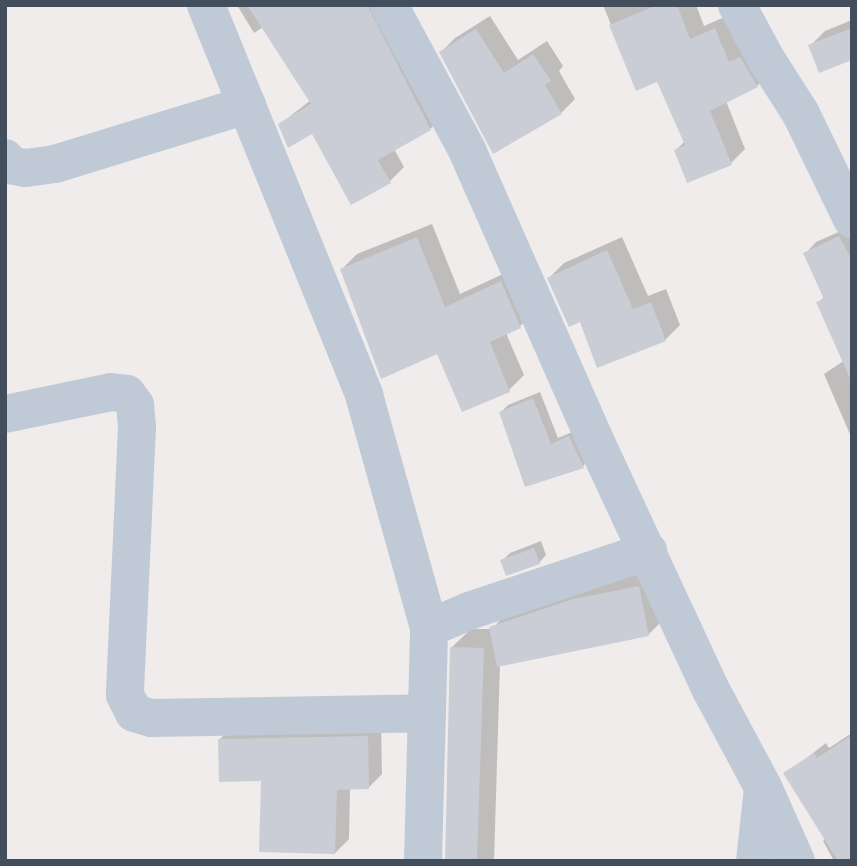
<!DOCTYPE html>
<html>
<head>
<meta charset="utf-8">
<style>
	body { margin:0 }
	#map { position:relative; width:857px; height:866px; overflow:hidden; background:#efeceb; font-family:"Asap Condensed",sans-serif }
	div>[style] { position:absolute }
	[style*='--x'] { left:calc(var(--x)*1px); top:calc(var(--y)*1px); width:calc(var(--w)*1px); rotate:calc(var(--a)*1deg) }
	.shadow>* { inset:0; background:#0003 }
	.building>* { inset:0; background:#cacdd5 }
	.minor>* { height:38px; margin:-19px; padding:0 19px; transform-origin:19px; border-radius:19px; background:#c0cad6 }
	span { translate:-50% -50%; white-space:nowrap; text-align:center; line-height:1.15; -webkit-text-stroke:7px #fff; paint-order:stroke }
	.frame { position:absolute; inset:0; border:7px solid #424e5b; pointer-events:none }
</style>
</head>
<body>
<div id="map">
	<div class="shadow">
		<i style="clip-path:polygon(237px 5px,386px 5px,445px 114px,430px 129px,394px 149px,404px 167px,390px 181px,312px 132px,280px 124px,311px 100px,263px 27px,254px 33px)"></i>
		<i style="clip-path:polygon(603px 5px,696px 5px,704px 26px,729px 15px,771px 72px,757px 86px,726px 101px,745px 149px,731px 163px,676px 150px,685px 141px,658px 80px,637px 89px)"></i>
		<i style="clip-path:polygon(490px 16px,518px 60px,547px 41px,563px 66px,559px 71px,575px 99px,561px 113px,441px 52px,455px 38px)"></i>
		<i style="clip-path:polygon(852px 20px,852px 58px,810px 46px,825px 31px)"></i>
		<i style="clip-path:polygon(432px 224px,460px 294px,516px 268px,535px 311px,520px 326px,506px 333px,524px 375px,509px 390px,463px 410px,438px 352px,342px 269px,357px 254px)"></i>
		<i style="clip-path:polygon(850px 227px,852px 230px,852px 347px,819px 302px,825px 296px,806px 253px,816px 242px)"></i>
		<i style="clip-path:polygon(622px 237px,648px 296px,666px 289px,680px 325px,665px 340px,581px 320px,549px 278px,564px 263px)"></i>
		<i style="clip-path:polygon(845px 360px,852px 370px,852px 439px,824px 374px)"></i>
		<i style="clip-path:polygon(540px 392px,558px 438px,577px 430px,590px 459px,583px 466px,501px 412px,508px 405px)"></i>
		<i style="clip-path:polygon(541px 541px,546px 555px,539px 563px,502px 561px,510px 553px)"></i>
		<i style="clip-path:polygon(660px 565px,670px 613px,648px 635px,500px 664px,494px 861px,447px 861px,452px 647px,471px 629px,492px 629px,513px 606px)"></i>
		<i style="clip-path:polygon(381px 723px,382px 774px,368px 788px,350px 788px,349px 839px,335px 853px,220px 739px,234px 725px)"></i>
		<i style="clip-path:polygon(852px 733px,852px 861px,834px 861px,823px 841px,826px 838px,787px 773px,826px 743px,829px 748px)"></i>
	</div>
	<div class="building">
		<i style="clip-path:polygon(247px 5px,367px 5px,431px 130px,378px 160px,391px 183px,351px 205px,312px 134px,288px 148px,278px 124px,311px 104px)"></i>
		<i style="clip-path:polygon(657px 5px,677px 5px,690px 39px,715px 28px,729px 62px,740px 57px,758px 87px,710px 111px,732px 165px,687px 183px,674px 150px,685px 145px,657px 82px,636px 91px,609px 25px)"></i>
		<i style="clip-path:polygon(852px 28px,852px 60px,819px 73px,808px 45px)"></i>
		<i style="clip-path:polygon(476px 29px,504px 73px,533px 54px,551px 81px,545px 85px,562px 114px,493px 154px,439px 52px)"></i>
		<i style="clip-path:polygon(839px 236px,852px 260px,852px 383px,816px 302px,824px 299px,803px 253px)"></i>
		<i style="clip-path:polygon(417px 237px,445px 307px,501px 281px,521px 328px,490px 342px,510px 392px,462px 412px,437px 354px,381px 379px,340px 269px)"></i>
		<i style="clip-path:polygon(607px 250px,633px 309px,651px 302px,666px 341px,597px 368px,580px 322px,569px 327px,547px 278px)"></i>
		<i style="clip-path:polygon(533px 398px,551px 444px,569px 436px,584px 468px,525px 487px,499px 412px)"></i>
		<i style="clip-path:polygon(534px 548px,540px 564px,506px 576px,500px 560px)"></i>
		<i style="clip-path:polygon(639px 586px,649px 636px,497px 667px,489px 627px,573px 599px)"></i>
		<i style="clip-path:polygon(450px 647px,484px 648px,477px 861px,445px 861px)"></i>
		<i style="clip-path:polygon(852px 735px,852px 861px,838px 861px,783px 773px,814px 753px,817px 758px)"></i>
		<i style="clip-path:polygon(368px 736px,369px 789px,337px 790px,335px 854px,259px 852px,261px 781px,219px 782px,218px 739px)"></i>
	</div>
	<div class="minor">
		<i style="--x:206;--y:5;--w:421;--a:67.9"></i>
		<i style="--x:364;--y:395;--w:242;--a:74.4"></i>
		<i style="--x:389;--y:5;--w:165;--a:61.7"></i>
		<i style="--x:467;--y:150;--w:315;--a:66.2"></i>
		<i style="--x:594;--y:438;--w:278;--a:65.1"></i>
		<i style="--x:711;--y:690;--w:110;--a:61.8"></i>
		<i style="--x:763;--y:787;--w:81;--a:66"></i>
		<i style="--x:737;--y:5;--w:61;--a:61.8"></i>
		<i style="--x:766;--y:59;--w:65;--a:57.5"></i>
		<i style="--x:801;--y:114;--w:117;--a:64.1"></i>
		<i style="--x:5;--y:158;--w:9;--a:54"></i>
		<i style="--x:10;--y:165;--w:16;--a:11"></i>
		<i style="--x:26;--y:168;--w:29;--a:-8"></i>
		<i style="--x:55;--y:164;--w:201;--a:-17.1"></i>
		<i style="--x:5;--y:414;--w:108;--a:-11.7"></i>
		<i style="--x:111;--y:392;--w:16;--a:7"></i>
		<i style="--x:127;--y:394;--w:14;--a:54"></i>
		<i style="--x:135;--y:405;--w:22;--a:85"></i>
		<i style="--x:137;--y:427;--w:268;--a:92.6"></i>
		<i style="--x:125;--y:695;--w:20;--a:63"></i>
		<i style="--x:134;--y:713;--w:18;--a:16"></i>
		<i style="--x:151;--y:718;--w:276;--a:-1"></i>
		<i style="--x:423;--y:861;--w:233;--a:-88.5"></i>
		<i style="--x:429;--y:628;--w:43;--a:-23"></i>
		<i style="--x:469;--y:611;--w:189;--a:-18.5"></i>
		<i style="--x:755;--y:861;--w:72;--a:-83.7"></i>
	</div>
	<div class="frame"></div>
</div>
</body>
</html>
